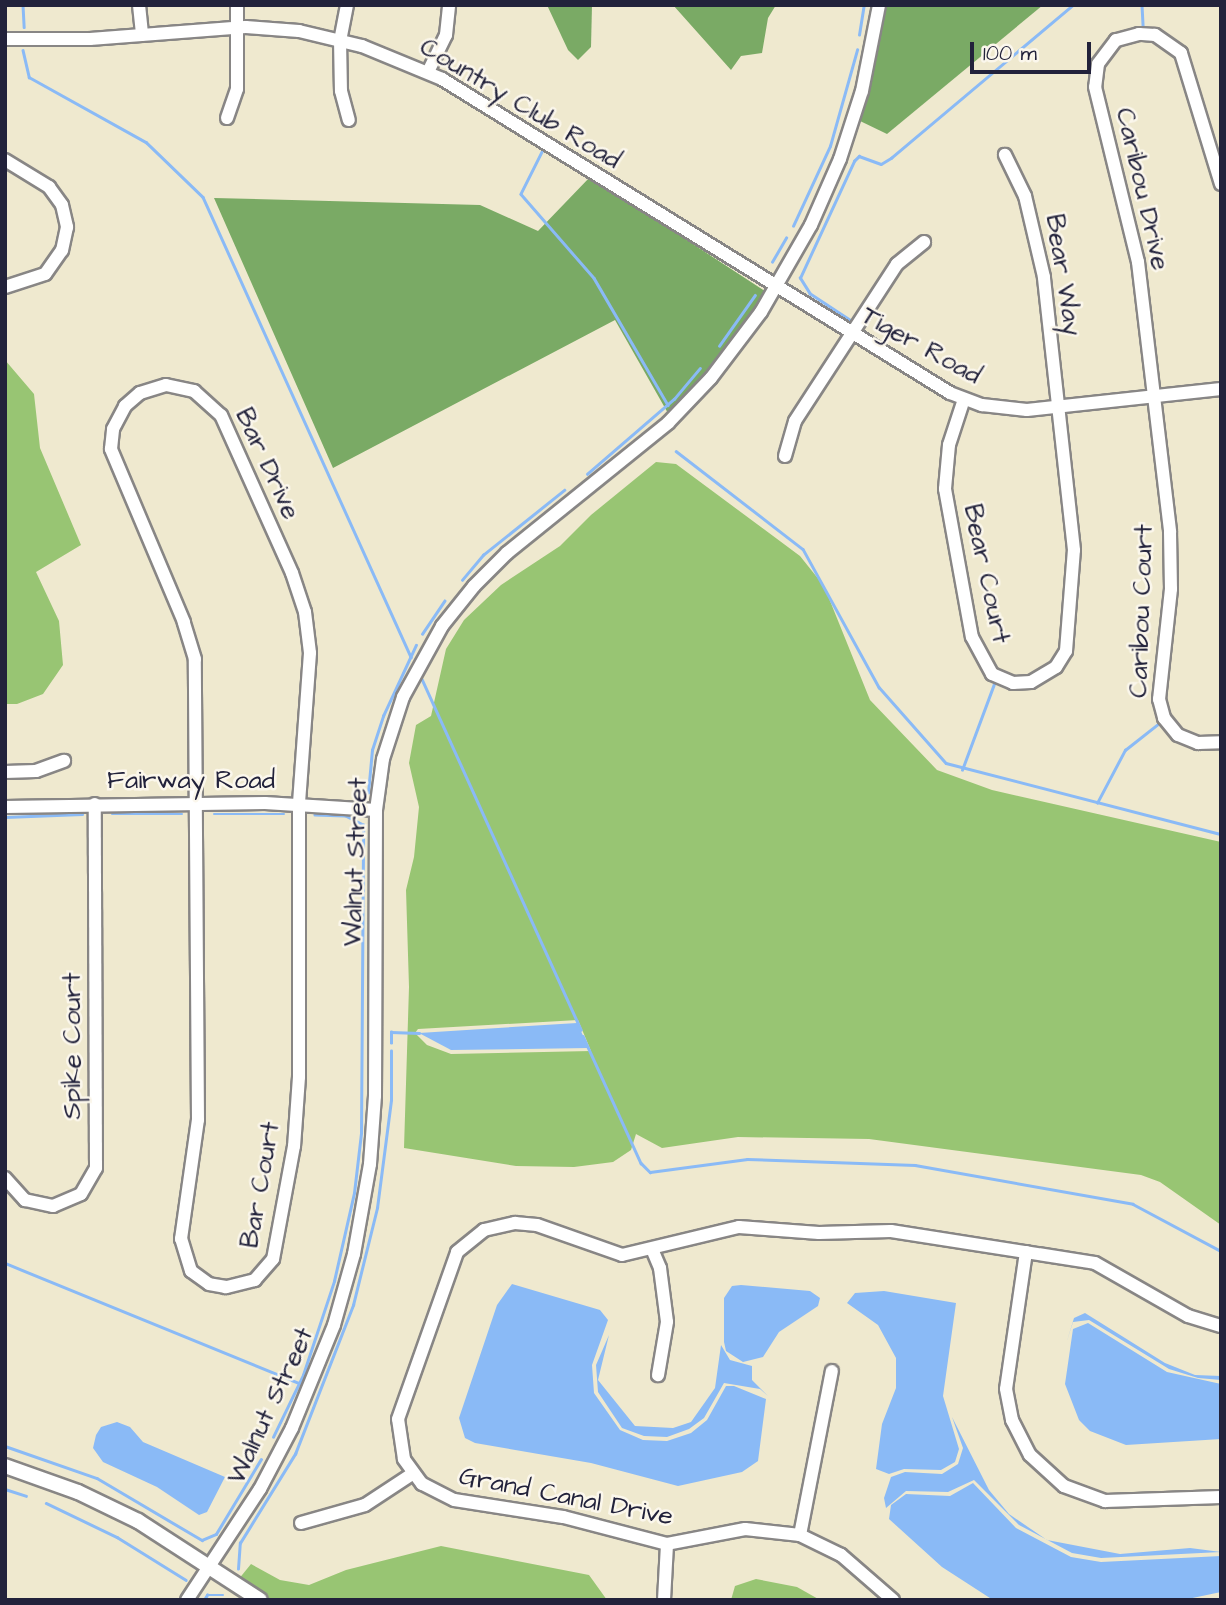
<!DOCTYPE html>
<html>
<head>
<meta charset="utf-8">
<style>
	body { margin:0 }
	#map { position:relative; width:1226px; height:1605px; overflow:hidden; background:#efe9cf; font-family:"Architects Daughter",sans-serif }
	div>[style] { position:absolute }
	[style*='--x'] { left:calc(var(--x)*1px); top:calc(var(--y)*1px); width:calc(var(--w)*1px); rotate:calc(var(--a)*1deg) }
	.green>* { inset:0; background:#98c573 }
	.forest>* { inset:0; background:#7aaa65 }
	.water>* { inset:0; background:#8abaf6 }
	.stream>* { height:2.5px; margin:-1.25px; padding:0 1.25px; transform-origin:1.25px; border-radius:1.25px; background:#8abaf6 }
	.roads { filter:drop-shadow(2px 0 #888685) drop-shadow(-2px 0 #888685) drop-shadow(0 2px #888685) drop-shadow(0 -2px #888685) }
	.minor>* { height:12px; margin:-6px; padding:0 6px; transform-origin:6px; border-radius:6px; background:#fff }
	.major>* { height:14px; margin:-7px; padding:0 7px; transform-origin:7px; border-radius:7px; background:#fff }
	span { translate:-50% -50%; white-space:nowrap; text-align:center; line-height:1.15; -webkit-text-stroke:5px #fbf7ec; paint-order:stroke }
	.street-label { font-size:26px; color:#22223b }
	.frame { position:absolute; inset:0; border:7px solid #22223b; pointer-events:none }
	.scale { position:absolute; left:970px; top:42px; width:121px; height:32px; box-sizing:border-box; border:4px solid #22223b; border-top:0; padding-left:9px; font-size:21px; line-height:24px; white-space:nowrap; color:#22223b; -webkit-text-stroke:5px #fbf7ec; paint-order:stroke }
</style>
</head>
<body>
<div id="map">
	<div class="green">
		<i style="clip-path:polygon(5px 360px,34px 394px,40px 448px,81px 545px,36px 572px,59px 621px,63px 665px,43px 694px,17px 704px,5px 704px)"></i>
		<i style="clip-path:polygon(evenodd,656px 462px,676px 464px,800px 556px,824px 586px,870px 700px,937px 770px,992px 790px,1221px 842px,1221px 1225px,1160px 1182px,1141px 1175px,869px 1139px,738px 1137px,662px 1148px,636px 1134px,631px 1150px,613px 1162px,574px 1167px,516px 1166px,404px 1148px,409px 987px,406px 890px,414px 857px,419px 807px,409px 763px,416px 725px,431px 716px,446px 649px,464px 620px,501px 585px,560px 546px,591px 515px,656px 462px,578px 1020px,591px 1051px,451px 1054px,427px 1045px,415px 1033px,418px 1029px,578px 1020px)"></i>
		<i style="clip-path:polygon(441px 1546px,589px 1575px,607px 1600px,268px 1600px,238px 1580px,251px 1564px,280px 1580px,309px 1585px,346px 1570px)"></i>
		<i style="clip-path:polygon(756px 1579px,797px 1587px,820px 1600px,731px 1600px,735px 1586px)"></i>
	</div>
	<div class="forest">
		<i style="clip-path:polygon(547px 5px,592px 5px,591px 47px,578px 60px,568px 50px)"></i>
		<i style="clip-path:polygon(673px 5px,776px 5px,768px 18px,762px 53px,741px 56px,731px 70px)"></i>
		<i style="clip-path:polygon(884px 5px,1043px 5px,887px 134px,858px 120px)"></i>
		<i style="clip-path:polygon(590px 177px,768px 293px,712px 369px,669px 415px,615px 320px,333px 468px,214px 198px,480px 205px,538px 231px)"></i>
	</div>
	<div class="water">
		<i style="clip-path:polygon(577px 1023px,589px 1048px,451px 1050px,419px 1033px)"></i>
		<i style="clip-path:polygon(512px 1284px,600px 1310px,608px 1320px,592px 1365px,594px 1393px,620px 1430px,643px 1440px,667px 1441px,691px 1433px,707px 1420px,726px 1386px,734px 1386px,766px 1399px,758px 1461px,742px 1472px,678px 1486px,591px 1463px,475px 1443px,465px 1438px,459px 1418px,497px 1305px)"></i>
		<i style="clip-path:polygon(741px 1285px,810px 1291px,820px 1298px,818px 1306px,779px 1332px,763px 1357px,743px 1362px,726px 1351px,724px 1342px,724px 1298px,732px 1286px)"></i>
		<i style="clip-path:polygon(884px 1291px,956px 1303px,943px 1396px,959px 1449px,955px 1462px,941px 1470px,904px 1469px,889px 1474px,876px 1469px,882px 1424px,896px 1388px,896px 1358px,878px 1325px,847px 1303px,855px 1293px)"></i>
		<i style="clip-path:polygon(1085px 1313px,1165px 1363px,1195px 1375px,1221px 1376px,1221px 1380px,1198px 1378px,1169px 1369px,1089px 1320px,1073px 1322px,1066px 1344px,1074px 1318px)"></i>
		<i style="clip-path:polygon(1088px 1323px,1167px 1372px,1221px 1384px,1221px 1439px,1126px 1445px,1090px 1431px,1079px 1420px,1065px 1384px,1073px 1329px)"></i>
		<i style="clip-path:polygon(609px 1335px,598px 1380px,635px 1426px,673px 1428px,691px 1422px,715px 1388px,721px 1345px,730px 1360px,752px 1366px,752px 1380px,768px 1396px,760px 1389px,724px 1383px,704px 1418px,689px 1429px,667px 1437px,644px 1436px,622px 1428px,598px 1392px,596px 1365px)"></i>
		<i style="clip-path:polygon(952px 1417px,989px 1490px,1009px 1514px,1047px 1540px,1120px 1554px,1190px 1548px,1221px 1552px,1101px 1558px,1072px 1553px,1019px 1525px,974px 1480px,948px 1492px,906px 1491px,886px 1508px,884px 1498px,891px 1477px,905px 1472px,942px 1474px,958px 1464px,963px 1448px)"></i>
		<i style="clip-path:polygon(117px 1422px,130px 1427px,143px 1442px,225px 1477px,207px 1512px,199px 1515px,157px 1487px,103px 1462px,93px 1448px,96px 1435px,101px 1427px)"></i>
		<i style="clip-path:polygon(973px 1483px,1016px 1528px,1071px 1557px,1101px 1562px,1221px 1556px,1221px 1592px,1183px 1600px,993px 1600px,942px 1567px,889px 1519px,891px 1505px,906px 1494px,950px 1496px)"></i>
	</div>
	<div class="stream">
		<i style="--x:23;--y:5;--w:22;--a:87"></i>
		<i style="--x:1142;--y:5;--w:22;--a:87"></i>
		<i style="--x:859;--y:35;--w:30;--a:-81"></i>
		<i style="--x:23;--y:50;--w:28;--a:77"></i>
		<i style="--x:29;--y:77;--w:134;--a:29.1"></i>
		<i style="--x:146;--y:142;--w:79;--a:44"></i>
		<i style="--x:203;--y:197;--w:505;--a:65.67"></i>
		<i style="--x:543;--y:150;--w:49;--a:116.6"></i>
		<i style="--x:521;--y:194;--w:111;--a:49"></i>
		<i style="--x:594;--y:278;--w:147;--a:59.8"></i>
		<i style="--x:793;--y:226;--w:88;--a:-65.2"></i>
		<i style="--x:830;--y:146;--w:100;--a:-74.3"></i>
		<i style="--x:772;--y:262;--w:28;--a:-60"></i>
		<i style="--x:851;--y:321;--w:49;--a:-146.6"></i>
		<i style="--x:810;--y:294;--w:19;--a:-122"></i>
		<i style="--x:800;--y:278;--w:129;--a:-65.2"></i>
		<i style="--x:854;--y:161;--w:7;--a:-45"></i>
		<i style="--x:859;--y:156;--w:23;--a:20"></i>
		<i style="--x:881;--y:164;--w:12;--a:-31"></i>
		<i style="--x:891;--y:158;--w:238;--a:-40.1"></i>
		<i style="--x:719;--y:346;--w:62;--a:-54.8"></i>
		<i style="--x:676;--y:451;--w:160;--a:37.7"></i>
		<i style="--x:803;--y:549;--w:158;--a:61.2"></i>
		<i style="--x:879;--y:687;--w:101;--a:48.6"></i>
		<i style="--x:946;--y:763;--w:284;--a:14.5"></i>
		<i style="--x:587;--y:474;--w:115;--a:-40.8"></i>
		<i style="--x:674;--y:399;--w:40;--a:-50"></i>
		<i style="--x:462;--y:580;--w:33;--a:-50"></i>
		<i style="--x:483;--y:555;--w:104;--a:-38.7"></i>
		<i style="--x:422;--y:634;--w:40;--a:-56"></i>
		<i style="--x:422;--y:679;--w:385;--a:65.6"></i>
		<i style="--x:962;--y:770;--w:92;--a:-69.6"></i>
		<i style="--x:368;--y:793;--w:43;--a:-84.7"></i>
		<i style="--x:372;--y:750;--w:36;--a:-72"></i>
		<i style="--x:383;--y:716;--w:78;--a:-65.1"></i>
		<i style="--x:1097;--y:803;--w:60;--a:-62.2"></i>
		<i style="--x:1125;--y:750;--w:42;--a:-38.2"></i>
		<i style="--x:112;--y:814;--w:70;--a:0"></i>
		<i style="--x:214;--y:814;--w:70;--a:0"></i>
		<i style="--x:5;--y:817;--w:77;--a:-2.2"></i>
		<i style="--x:583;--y:1036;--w:140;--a:65.5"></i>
		<i style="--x:641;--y:1163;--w:13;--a:45"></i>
		<i style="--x:650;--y:1172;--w:98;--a:-7.6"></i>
		<i style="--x:747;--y:1159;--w:168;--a:2"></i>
		<i style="--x:915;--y:1165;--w:221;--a:10.1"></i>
		<i style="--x:1133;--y:1204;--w:100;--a:28.1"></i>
		<i style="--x:391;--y:1043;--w:11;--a:-90"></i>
		<i style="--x:391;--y:1032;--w:28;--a:2"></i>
		<i style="--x:5;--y:1263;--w:318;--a:22.2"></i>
		<i style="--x:273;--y:1437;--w:69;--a:-64.2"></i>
		<i style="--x:303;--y:1375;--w:99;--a:-71.7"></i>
		<i style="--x:334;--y:1281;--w:90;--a:-77.2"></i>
		<i style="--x:354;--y:1193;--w:60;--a:-83.3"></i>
		<i style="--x:361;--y:1133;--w:308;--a:-89.6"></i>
		<i style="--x:363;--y:825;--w:20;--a:-153"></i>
		<i style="--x:345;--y:816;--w:30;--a:-178"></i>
		<i style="--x:5;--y:1446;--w:97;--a:19.2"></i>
		<i style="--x:97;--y:1478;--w:122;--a:30.6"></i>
		<i style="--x:202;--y:1540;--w:15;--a:-23"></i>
		<i style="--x:216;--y:1534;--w:87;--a:-59"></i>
		<i style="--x:5;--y:1489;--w:22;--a:18"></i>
		<i style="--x:46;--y:1503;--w:79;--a:25.6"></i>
		<i style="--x:117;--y:1537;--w:81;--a:31.9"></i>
		<i style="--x:238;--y:1569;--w:26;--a:-86"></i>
		<i style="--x:240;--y:1543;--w:105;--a:-58.3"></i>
		<i style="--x:295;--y:1454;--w:160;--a:-68.7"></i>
		<i style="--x:353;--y:1305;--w:100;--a:-76.1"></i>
		<i style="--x:377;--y:1208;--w:109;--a:-82.6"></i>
		<i style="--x:391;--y:1100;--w:49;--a:-90"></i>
		<i style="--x:204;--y:1600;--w:6;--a:-59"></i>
		<i style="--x:207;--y:1595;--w:16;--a:0"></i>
	</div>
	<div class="roads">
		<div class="minor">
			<i style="--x:139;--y:5;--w:30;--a:84"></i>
			<i style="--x:347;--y:5;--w:36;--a:101"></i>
			<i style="--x:340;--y:40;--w:51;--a:88.9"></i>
			<i style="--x:341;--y:91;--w:30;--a:75"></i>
			<i style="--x:5;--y:39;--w:85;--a:0"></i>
			<i style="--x:90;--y:39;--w:156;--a:-4.4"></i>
			<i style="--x:246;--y:27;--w:53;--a:4.3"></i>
			<i style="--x:299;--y:31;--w:65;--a:13.4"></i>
			<i style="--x:362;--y:46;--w:87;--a:22.4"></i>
			<i style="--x:442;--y:79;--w:597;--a:31.72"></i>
			<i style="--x:950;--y:393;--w:34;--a:21"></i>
			<i style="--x:982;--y:405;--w:45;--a:6.3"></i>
			<i style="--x:1027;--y:410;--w:195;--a:-6.2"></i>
			<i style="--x:428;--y:72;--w:41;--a:-64.1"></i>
			<i style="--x:446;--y:35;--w:30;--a:-84"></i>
			<i style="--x:227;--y:118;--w:31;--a:-71"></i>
			<i style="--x:237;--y:89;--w:84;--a:-90"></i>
			<i style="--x:5;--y:160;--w:52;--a:31.5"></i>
			<i style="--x:49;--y:187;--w:22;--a:54"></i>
			<i style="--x:62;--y:205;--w:23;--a:77"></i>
			<i style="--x:67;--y:227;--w:24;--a:102"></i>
			<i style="--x:62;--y:250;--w:29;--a:125"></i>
			<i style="--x:45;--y:274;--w:42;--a:162"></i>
			<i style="--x:1221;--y:184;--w:137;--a:-107"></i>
			<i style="--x:1181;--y:53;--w:32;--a:-145"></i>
			<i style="--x:1155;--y:35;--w:16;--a:-176"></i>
			<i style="--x:1139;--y:34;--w:24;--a:165"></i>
			<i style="--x:1116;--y:40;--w:30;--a:127"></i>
			<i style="--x:1098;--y:64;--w:23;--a:97"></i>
			<i style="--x:1095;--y:87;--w:180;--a:76.2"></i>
			<i style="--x:1138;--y:262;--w:272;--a:83.2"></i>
			<i style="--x:1170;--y:532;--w:57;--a:89"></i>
			<i style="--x:1171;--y:589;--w:111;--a:96.2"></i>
			<i style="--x:1159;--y:699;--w:20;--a:75"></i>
			<i style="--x:1164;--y:718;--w:22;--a:51"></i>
			<i style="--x:1178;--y:735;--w:22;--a:22"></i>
			<i style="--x:1198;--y:743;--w:23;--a:-2"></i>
			<i style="--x:166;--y:385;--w:29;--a:12"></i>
			<i style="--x:194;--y:391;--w:36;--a:42"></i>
			<i style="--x:221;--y:415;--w:173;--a:65.8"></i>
			<i style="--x:292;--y:573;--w:41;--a:71.6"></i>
			<i style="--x:305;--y:612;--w:41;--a:83"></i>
			<i style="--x:310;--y:653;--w:151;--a:94.2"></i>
			<i style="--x:299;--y:804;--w:273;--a:90"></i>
			<i style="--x:299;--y:1077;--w:69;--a:94.1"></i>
			<i style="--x:294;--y:1146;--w:115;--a:100.5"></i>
			<i style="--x:273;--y:1259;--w:28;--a:131"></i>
			<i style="--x:255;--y:1280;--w:30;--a:166"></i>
			<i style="--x:226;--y:1287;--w:17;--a:-170"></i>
			<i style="--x:209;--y:1284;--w:22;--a:-144"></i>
			<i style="--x:191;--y:1271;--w:34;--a:-107"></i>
			<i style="--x:181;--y:1239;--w:120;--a:-81.9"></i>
			<i style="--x:198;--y:1120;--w:461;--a:-90.4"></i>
			<i style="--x:195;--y:659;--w:39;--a:-107"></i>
			<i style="--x:184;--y:622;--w:188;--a:-112.9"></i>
			<i style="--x:111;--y:449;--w:20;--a:-84"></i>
			<i style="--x:113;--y:429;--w:26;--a:-62"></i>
			<i style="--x:125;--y:406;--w:20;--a:-41"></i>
			<i style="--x:140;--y:393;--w:27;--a:-17"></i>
			<i style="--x:964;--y:399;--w:48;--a:108.1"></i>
			<i style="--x:949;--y:445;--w:44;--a:95.2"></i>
			<i style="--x:945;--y:489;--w:150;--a:79.7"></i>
			<i style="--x:972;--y:637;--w:42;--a:61.6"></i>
			<i style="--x:992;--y:674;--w:23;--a:23"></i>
			<i style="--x:1013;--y:683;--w:18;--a:-3"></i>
			<i style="--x:1031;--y:682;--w:29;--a:-31"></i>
			<i style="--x:1056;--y:667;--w:19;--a:-58"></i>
			<i style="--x:1066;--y:651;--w:101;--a:-85.5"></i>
			<i style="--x:1074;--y:550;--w:275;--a:-96.3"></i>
			<i style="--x:1044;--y:277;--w:83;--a:-103.2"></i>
			<i style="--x:1025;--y:196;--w:46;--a:-116"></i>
			<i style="--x:785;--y:456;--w:36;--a:-74"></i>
			<i style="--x:795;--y:421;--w:187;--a:-57"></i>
			<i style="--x:897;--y:264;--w:35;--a:-39"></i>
			<i style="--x:5;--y:772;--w:31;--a:-2"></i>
			<i style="--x:36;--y:771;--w:30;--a:-20"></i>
			<i style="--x:5;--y:807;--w:260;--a:-0.9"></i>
			<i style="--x:265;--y:803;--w:111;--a:3.6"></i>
			<i style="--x:5;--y:1178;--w:30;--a:48"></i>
			<i style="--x:25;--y:1200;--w:29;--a:12"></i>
			<i style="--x:53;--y:1206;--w:30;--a:-23"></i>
			<i style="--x:81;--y:1194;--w:30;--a:-60"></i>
			<i style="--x:96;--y:1168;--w:364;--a:-90.2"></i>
			<i style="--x:652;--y:1249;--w:21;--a:67"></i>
			<i style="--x:660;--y:1268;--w:54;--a:82.6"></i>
			<i style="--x:667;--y:1322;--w:54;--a:99.6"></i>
			<i style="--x:1026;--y:1252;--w:138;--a:98.3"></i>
			<i style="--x:1006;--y:1389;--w:32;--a:79"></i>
			<i style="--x:1012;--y:1420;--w:39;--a:63"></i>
			<i style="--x:1030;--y:1455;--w:46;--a:42.4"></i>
			<i style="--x:1064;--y:1486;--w:44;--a:20.1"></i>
			<i style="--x:1105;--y:1501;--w:116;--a:-2"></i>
			<i style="--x:301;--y:1523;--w:66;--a:-15.7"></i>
			<i style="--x:365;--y:1505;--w:56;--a:-33.4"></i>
			<i style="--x:800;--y:1535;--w:167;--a:-79"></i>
			<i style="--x:187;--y:1600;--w:133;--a:-56.7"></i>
			<i style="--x:260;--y:1489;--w:69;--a:-62.3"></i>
			<i style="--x:292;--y:1428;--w:111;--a:-67.8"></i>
			<i style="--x:334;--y:1325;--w:74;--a:-74.3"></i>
			<i style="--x:354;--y:1254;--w:91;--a:-79.9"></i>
			<i style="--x:370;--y:1164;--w:68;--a:-85.8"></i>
			<i style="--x:375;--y:1096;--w:286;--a:-89.8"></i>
			<i style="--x:376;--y:810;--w:51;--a:-82.2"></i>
			<i style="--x:383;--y:759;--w:65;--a:-72.1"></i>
			<i style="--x:403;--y:697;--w:81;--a:-61.2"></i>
			<i style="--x:442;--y:626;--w:51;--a:-51.3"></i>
			<i style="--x:474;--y:586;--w:47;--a:-45"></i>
			<i style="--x:507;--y:553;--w:207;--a:-38.9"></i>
			<i style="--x:668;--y:423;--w:62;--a:-46.3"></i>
			<i style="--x:711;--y:378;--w:83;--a:-52.9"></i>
			<i style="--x:761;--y:312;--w:100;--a:-60.1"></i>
			<i style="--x:811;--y:225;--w:72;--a:-66.3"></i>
			<i style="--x:840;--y:159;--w:71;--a:-72.1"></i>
			<i style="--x:862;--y:91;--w:88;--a:-78.8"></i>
			<i style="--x:664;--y:1600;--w:56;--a:-86.9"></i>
			<i style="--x:893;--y:1600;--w:69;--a:-139.1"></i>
			<i style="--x:841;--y:1555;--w:46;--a:-154"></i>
			<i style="--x:800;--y:1535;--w:55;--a:-173.8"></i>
			<i style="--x:745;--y:1529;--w:79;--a:169.1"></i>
			<i style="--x:667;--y:1544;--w:107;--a:-165.4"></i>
			<i style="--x:563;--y:1517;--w:110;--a:-171.1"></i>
			<i style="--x:454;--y:1500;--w:36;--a:-153"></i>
			<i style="--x:422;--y:1484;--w:31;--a:-126"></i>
			<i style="--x:404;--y:1459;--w:40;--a:-98.5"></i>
			<i style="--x:398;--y:1419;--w:177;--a:-70.5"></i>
			<i style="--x:457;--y:1252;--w:35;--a:-39"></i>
			<i style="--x:484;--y:1230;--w:32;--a:-13"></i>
			<i style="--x:515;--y:1223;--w:22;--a:5"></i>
			<i style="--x:537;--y:1225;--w:90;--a:19.4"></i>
			<i style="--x:622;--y:1255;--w:120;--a:-13.5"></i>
			<i style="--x:739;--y:1227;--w:80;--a:4.3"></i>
			<i style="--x:819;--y:1233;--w:72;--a:-1.6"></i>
			<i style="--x:891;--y:1231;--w:206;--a:8.9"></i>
			<i style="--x:1095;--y:1263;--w:107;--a:29.7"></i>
			<i style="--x:1188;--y:1316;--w:34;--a:17"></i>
		</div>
		<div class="major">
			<i style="--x:5;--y:1466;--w:77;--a:19.6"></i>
			<i style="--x:78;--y:1492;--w:67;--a:25.8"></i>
			<i style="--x:138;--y:1521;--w:145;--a:32.9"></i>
		</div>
	</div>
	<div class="street-label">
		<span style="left:520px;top:104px;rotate:31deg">Country Club Road</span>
		<span style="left:1142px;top:189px;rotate:77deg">Caribou Drive</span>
		<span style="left:1063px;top:275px;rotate:81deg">Bear Way</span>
		<span style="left:921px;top:346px;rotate:29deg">Tiger Road</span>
		<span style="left:267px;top:464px;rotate:65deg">Bar Drive</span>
		<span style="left:986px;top:574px;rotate:78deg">Bear Court</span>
		<span style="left:1142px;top:611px;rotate:-88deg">Caribou Court</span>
		<span style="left:191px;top:781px">Fairway Road</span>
		<span style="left:356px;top:862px;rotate:-88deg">Walnut Street</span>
		<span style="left:73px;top:1046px;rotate:-90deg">Spike Court</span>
		<span style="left:261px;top:1185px;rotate:-80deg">Bar Court</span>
		<span style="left:271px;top:1406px;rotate:-65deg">Walnut Street</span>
		<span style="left:566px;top:1497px;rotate:11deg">Grand Canal Drive</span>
	</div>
	<div class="frame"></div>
	<div class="scale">100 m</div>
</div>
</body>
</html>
